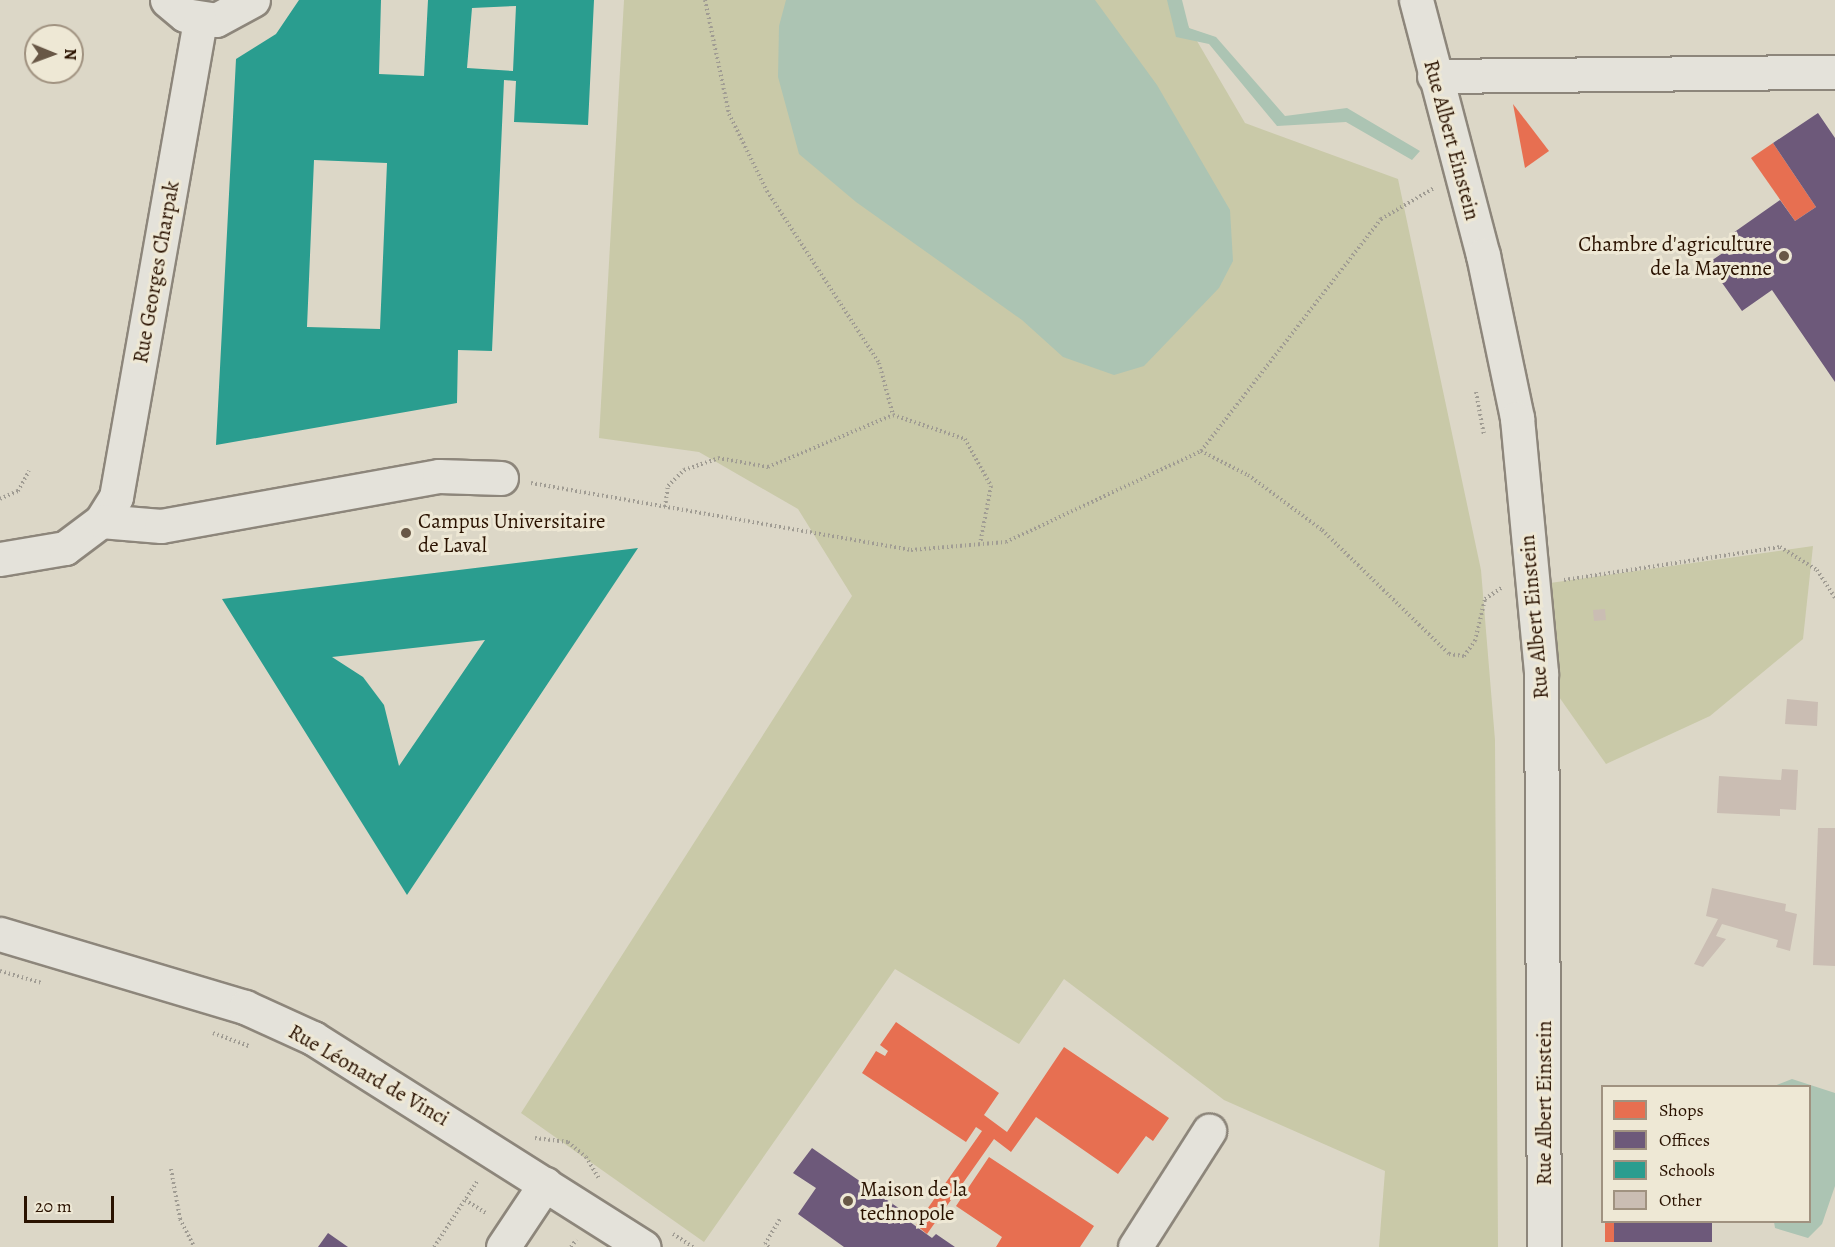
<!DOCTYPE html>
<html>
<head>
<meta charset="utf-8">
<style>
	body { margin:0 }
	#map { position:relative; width:1835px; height:1247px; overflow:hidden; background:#dcd7c7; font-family:Alegreya,serif }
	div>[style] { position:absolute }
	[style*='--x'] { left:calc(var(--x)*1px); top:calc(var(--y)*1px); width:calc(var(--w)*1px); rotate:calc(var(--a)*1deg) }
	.green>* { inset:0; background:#c9c9a8 }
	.water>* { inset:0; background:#acc4b3 }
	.shops>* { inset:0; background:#e76f51 }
	.offices>* { inset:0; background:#6d597a }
	.schools>* { inset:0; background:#2a9d8f }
	.building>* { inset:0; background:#cabdb3 }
	.path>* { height:4px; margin-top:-2px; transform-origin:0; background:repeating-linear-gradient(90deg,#a09c93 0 1.5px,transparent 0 4.5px) }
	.roads { filter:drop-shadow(2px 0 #8d867b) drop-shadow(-2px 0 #8d867b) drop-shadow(0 2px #8d867b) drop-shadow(0 -2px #8d867b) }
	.minor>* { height:33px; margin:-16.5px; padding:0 16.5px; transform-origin:16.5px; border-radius:16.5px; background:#e4e2da }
	.dots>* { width:16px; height:16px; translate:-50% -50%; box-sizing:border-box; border:3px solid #eee8d5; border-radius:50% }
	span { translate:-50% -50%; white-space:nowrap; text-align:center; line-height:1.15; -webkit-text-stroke:6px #eee8d5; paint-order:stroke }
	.street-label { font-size:21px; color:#2a1200 }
	.poi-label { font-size:21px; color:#2a1200 }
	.right { translate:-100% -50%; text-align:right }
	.left { translate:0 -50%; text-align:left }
	.legend { position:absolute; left:1601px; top:1085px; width:210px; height:138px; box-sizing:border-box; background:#eee8d5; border:2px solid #a09280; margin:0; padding:8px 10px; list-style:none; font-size:18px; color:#2a1200 }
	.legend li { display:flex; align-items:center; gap:12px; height:30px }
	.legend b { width:30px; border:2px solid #a09280 }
	.north { position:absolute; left:24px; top:24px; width:60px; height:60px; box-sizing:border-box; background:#eee8d5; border:2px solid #a09280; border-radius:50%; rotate:91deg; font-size:16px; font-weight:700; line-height:24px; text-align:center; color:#2a1200 }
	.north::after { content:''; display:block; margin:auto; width:21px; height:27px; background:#685746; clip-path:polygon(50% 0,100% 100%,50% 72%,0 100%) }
	.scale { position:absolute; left:24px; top:1196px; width:90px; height:27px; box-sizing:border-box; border:3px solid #2a1200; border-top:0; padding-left:8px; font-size:18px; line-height:21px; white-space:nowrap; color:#2a1200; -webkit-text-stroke:4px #eee8d5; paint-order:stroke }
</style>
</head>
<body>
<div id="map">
	<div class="green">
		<i style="clip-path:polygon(624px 0,1173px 0,1245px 123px,1398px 179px,1481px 570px,1495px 740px,1498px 1247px,1379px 1247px,1385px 1171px,1224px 1100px,1064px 979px,1019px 1044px,895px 969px,704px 1242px,521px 1113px,852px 596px,798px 509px,699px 452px,599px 438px)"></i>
		<i style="clip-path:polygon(1813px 546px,1803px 639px,1710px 716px,1606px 764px,1557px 694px,1550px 583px)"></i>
	</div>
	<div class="water">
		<i style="clip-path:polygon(786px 0,1095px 0,1157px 85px,1230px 210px,1233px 261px,1219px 288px,1144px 366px,1114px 375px,1063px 357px,1022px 320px,856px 202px,799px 154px,778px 77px,779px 26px)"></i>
		<i style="clip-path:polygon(1167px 0,1182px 0,1189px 28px,1216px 37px,1285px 116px,1347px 108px,1420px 151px,1412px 160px,1346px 122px,1277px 126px,1209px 44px,1176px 37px)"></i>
		<i style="clip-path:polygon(1792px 1079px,1835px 1093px,1835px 1186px,1822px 1224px,1808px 1238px,1775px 1228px,1774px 1222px,1810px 1222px,1810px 1086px,1774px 1086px)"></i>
	</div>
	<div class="shops">
		<i style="clip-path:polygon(1513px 104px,1549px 151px,1525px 168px)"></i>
		<i style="clip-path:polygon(1773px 143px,1816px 207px,1795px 221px,1751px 158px)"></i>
		<i style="clip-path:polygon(896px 1022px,999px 1093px,984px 1115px,1007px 1132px,1064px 1047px,1169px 1118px,1153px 1141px,1146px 1136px,1118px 1174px,1036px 1117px,1011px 1152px,994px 1139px,927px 1234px,916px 1225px,982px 1131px,976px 1127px,966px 1142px,862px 1073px,876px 1051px,885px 1056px,888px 1051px,880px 1045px)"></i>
		<i style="clip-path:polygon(989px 1157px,1094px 1226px,1080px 1247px,996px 1247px,1002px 1237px,956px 1206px)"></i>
		<i style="clip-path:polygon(1605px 1222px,1614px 1222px,1614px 1242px,1605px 1242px)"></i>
	</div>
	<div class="offices">
		<i style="clip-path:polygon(1818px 113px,1835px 138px,1835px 382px,1772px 290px,1742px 311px,1708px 263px,1739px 242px,1733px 233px,1780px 200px,1795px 221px,1816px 207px,1773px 143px)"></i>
		<i style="clip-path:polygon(812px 1148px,913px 1218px,910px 1222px,932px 1238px,936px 1234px,955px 1247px,844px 1247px,798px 1214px,816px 1188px,793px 1173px)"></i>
		<i style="clip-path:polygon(1614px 1222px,1712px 1222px,1712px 1242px,1614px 1242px)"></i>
		<i style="clip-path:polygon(328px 1233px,348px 1247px,318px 1247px)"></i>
	</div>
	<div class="schools">
		<i style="clip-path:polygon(evenodd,299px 0,381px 0,379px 74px,424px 76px,428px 0,594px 0,588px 125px,514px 122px,516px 81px,504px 80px,492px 351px,458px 350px,457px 403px,216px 445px,236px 59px,276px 34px,299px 0,516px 6px,513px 71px,467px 68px,472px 8px,516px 6px,299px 0,314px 160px,387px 163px,380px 329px,307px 327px,314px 160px)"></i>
		<i style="clip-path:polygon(evenodd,638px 548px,407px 895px,222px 599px,638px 548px,485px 640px,399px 766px,384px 705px,363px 677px,332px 657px,485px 640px)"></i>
	</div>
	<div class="building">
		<i style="clip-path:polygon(1605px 609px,1606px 620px,1594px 621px,1593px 610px)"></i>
		<i style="clip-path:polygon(1787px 699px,1818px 702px,1817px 726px,1785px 724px)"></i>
		<i style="clip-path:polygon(1782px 769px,1798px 770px,1796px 810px,1780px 809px,1780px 816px,1717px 813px,1719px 776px,1781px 780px)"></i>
		<i style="clip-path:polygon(1818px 828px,1835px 828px,1835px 966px,1813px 965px)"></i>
		<i style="clip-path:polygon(1712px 888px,1786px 904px,1785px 911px,1797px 914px,1790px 951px,1776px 947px,1778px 940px,1722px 924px,1716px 936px,1726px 939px,1703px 967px,1694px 964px,1718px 919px,1706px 916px)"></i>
	</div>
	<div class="path">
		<i style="--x:705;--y:0;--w:116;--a:78.1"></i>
		<i style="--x:729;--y:114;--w:86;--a:63.7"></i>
		<i style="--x:767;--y:191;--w:205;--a:56.9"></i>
		<i style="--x:879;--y:363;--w:54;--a:74.9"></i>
		<i style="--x:1476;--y:392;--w:44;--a:79.5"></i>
		<i style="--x:1201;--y:451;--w:53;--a:27.1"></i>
		<i style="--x:1248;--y:475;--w:92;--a:36.6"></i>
		<i style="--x:1322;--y:530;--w:177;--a:44.3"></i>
		<i style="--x:1449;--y:654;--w:15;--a:8"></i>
		<i style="--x:1464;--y:656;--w:19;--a:-54"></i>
		<i style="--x:1475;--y:641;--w:43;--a:-76.6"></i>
		<i style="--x:1485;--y:599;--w:22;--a:-34"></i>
		<i style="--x:531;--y:483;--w:386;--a:10"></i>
		<i style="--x:911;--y:550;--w:95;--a:-4.8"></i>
		<i style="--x:1006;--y:542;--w:215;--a:-25"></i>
		<i style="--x:1201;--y:451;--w:294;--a:-52.2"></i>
		<i style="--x:1381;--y:219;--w:61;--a:-30.3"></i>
		<i style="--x:0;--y:499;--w:20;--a:-24"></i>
		<i style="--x:18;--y:491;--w:23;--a:-61"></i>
		<i style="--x:665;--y:507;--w:21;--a:-82"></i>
		<i style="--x:668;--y:486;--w:23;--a:-45"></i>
		<i style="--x:684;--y:470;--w:36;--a:-19"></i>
		<i style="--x:718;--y:458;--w:51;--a:10.2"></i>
		<i style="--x:768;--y:467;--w:135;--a:-22.6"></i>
		<i style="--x:893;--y:415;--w:76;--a:18.4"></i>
		<i style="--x:965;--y:439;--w:54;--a:61"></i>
		<i style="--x:991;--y:486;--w:59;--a:100.7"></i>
		<i style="--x:1564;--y:580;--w:219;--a:-8.7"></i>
		<i style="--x:1780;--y:547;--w:44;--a:31.9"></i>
		<i style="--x:1817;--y:570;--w:33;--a:57"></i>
		<i style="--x:0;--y:971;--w:44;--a:15.9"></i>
		<i style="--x:213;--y:1033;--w:38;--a:20"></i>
		<i style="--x:535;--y:1138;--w:33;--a:7"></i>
		<i style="--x:568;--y:1142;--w:23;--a:40"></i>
		<i style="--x:586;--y:1157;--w:26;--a:59"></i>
		<i style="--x:171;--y:1169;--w:51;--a:79.8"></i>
		<i style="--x:180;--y:1219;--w:31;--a:63"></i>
		<i style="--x:465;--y:1200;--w:26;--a:32"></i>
		<i style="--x:673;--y:1234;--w:24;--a:33"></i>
		<i style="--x:434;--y:1247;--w:80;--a:-56.7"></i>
		<i style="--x:571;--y:1247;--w:9;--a:-54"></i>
		<i style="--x:769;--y:1247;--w:5;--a:-143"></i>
		<i style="--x:765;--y:1244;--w:29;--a:-59"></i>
	</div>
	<div class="roads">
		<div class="minor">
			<i style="--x:167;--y:0;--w:23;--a:40"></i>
			<i style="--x:185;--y:15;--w:31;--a:9"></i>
			<i style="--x:216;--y:20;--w:42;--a:-28.4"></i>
			<i style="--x:1416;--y:0;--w:264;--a:75.3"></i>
			<i style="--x:1483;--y:255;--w:167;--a:78.2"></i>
			<i style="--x:1517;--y:418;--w:256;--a:84.6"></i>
			<i style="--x:1541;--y:673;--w:574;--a:89.7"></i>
			<i style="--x:1434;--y:76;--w:401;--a:-0.6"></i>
			<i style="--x:101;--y:521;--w:28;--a:-58"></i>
			<i style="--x:116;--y:497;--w:484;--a:-80"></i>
			<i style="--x:0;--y:559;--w:66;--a:-9.6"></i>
			<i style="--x:65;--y:548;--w:45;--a:-36.9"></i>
			<i style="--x:101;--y:521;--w:60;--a:4.8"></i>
			<i style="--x:161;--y:526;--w:282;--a:-10.2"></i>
			<i style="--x:439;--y:476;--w:62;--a:1.8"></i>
			<i style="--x:0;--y:934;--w:256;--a:16.6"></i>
			<i style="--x:245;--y:1007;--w:75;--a:24.5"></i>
			<i style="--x:313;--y:1038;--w:391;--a:32.3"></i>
			<i style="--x:503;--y:1247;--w:76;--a:-56.3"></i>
			<i style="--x:1135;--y:1247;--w:138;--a:-57.5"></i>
		</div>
	</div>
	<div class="dots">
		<i style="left:1784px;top:256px;background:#685746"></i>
		<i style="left:406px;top:533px;background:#685746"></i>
		<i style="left:848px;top:1201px;background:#685746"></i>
	</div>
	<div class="street-label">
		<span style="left:1452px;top:140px;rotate:75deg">Rue Albert Einstein</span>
		<span style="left:156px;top:272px;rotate:-80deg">Rue Georges Charpak</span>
		<span style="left:1534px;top:617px;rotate:-95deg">Rue Albert Einstein</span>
		<span style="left:369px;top:1075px;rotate:30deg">Rue Léonard de Vinci</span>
		<span style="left:1544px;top:1103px;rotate:-90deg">Rue Albert Einstein</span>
	</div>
	<div class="poi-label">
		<span class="right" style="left:1772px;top:256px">Chambre d'agriculture<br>de la Mayenne</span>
		<span class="left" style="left:418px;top:533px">Campus Universitaire<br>de Laval</span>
		<span class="left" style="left:860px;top:1201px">Maison de la<br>technopole</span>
	</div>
	<ul class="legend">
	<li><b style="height:16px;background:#e76f51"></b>Shops</li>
	<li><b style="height:16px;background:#6d597a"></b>Offices</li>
	<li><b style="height:16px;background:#2a9d8f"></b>Schools</li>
	<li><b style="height:16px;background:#cabdb3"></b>Other</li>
	</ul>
	<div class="north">N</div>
	<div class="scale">20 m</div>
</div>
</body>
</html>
